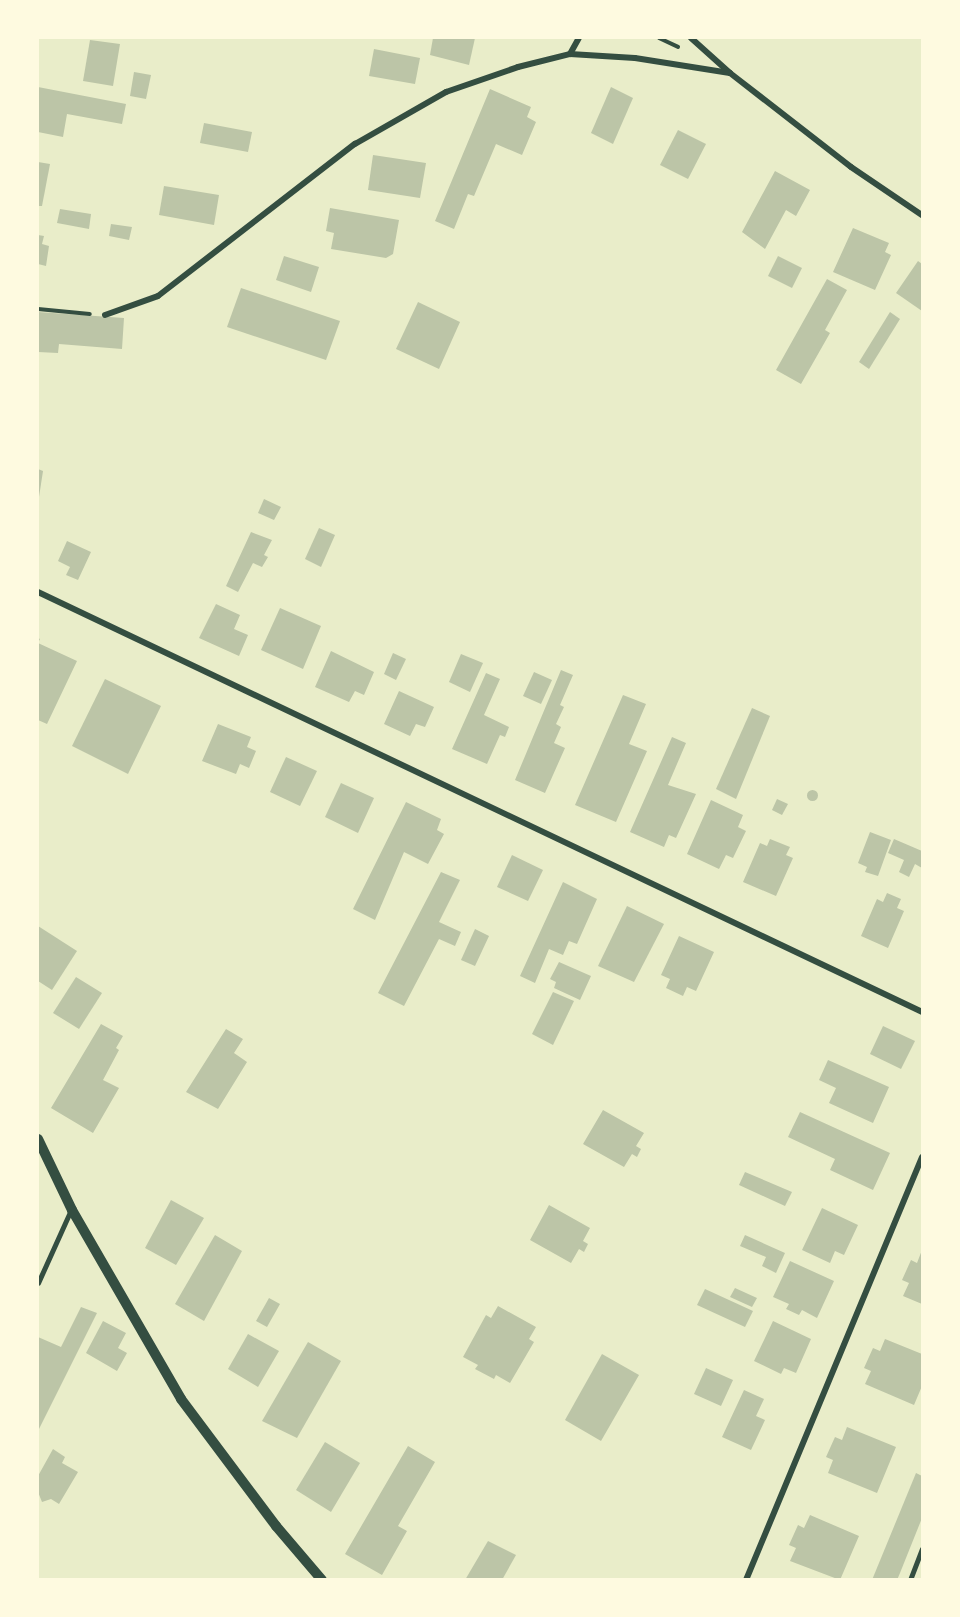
<!DOCTYPE html>
<html>
<head>
<meta charset="utf-8">
<style>
	body { margin:0 }
	#map { position:relative; width:960px; height:1617px; overflow:hidden; background:#e9edc9; font-family:"Asap Condensed",sans-serif }
	div>[style] { position:absolute }
	[style*='--x'] { left:calc(var(--x)*1px); top:calc(var(--y)*1px); width:calc(var(--w)*1px); rotate:calc(var(--a)*1deg) }
	.building>* { inset:0; background:#bcc5a7 }
	.round { border-radius:50% }
	.path>* { height:4px; margin:-2px; padding:0 2px; transform-origin:2px; border-radius:2px; background:#344e41 }
	.service>* { height:4.5px; margin:-2.25px; padding:0 2.25px; transform-origin:2.25px; border-radius:2.25px; background:#344e41 }
	.minor>* { height:6px; margin:-3px; padding:0 3px; transform-origin:3px; border-radius:3px; background:#344e41 }
	.tertiary>* { height:10px; margin:-5px; padding:0 5px; transform-origin:5px; border-radius:5px; background:#344e41 }
	span { translate:-50% -50%; white-space:nowrap; text-align:center; line-height:1.15; -webkit-text-stroke:6px #fefae0; paint-order:stroke }
	.frame { position:absolute; inset:0; border:39px solid #fefae0; pointer-events:none }
</style>
</head>
<body>
<div id="map">
	<div class="building">
		<i style="clip-path:polygon(433px 38px,475px 38px,469px 65px,430px 55px)"></i>
		<i style="clip-path:polygon(90px 40px,120px 44px,113px 86px,83px 81px)"></i>
		<i style="clip-path:polygon(374px 49px,420px 58px,415px 84px,369px 76px)"></i>
		<i style="clip-path:polygon(134px 72px,151px 75px,146px 99px,130px 96px)"></i>
		<i style="clip-path:polygon(38px 87px,126px 104px,122px 124px,67px 114px,63px 137px,38px 132px)"></i>
		<i style="clip-path:polygon(611px 87px,633px 98px,613px 144px,591px 133px)"></i>
		<i style="clip-path:polygon(490px 89px,531px 107px,527px 117px,536px 122px,522px 155px,496px 144px,474px 196px,468px 194px,454px 229px,435px 221px)"></i>
		<i style="clip-path:polygon(204px 123px,252px 132px,248px 152px,200px 143px)"></i>
		<i style="clip-path:polygon(678px 130px,706px 144px,688px 179px,660px 165px)"></i>
		<i style="clip-path:polygon(373px 155px,426px 163px,420px 198px,368px 190px)"></i>
		<i style="clip-path:polygon(38px 162px,50px 164px,42px 206px,38px 206px)"></i>
		<i style="clip-path:polygon(775px 171px,810px 190px,796px 216px,786px 210px,765px 249px,742px 232px)"></i>
		<i style="clip-path:polygon(164px 186px,219px 195px,214px 225px,159px 215px)"></i>
		<i style="clip-path:polygon(330px 208px,399px 220px,393px 254px,386px 258px,331px 249px,334px 233px,326px 231px)"></i>
		<i style="clip-path:polygon(60px 209px,91px 214px,89px 229px,57px 223px)"></i>
		<i style="clip-path:polygon(111px 224px,132px 227px,129px 240px,109px 236px)"></i>
		<i style="clip-path:polygon(853px 228px,889px 243px,885px 252px,891px 255px,875px 290px,833px 272px)"></i>
		<i style="clip-path:polygon(38px 235px,44px 236px,42px 244px,49px 246px,46px 266px,38px 264px)"></i>
		<i style="clip-path:polygon(284px 256px,319px 267px,311px 292px,276px 280px)"></i>
		<i style="clip-path:polygon(778px 256px,802px 268px,792px 288px,768px 276px)"></i>
		<i style="clip-path:polygon(918px 261px,922px 264px,922px 311px,896px 293px)"></i>
		<i style="clip-path:polygon(827px 279px,847px 290px,825px 330px,830px 333px,801px 384px,776px 370px)"></i>
		<i style="clip-path:polygon(241px 288px,340px 321px,326px 360px,227px 327px)"></i>
		<i style="clip-path:polygon(418px 302px,460px 322px,439px 369px,396px 349px)"></i>
		<i style="clip-path:polygon(38px 312px,124px 318px,122px 349px,59px 344px,58px 353px,38px 352px)"></i>
		<i style="clip-path:polygon(890px 312px,900px 319px,869px 369px,859px 362px)"></i>
		<i style="clip-path:polygon(38px 469px,43px 471px,39px 497px,38px 496px)"></i>
		<i style="clip-path:polygon(264px 499px,281px 507px,274px 520px,258px 513px)"></i>
		<i style="clip-path:polygon(319px 528px,335px 535px,321px 567px,305px 559px)"></i>
		<i style="clip-path:polygon(251px 532px,272px 540px,264px 555px,268px 557px,262px 567px,253px 563px,238px 592px,226px 586px)"></i>
		<i style="clip-path:polygon(67px 541px,91px 552px,78px 580px,66px 575px,70px 567px,58px 561px)"></i>
		<i style="clip-path:polygon(216px 604px,240px 615px,234px 629px,248px 635px,239px 656px,199px 638px)"></i>
		<i style="clip-path:polygon(280px 608px,321px 626px,303px 669px,261px 650px)"></i>
		<i style="clip-path:polygon(38px 638px,40px 639px,38px 643px,77px 661px,47px 724px,38px 720px)"></i>
		<i style="clip-path:polygon(331px 651px,374px 672px,364px 695px,355px 691px,349px 702px,315px 687px)"></i>
		<i style="clip-path:polygon(393px 653px,406px 659px,396px 680px,384px 674px)"></i>
		<i style="clip-path:polygon(461px 654px,483px 663px,470px 692px,449px 682px)"></i>
		<i style="clip-path:polygon(561px 670px,573px 675px,560px 705px,564px 707px,556px 724px,561px 727px,554px 743px,565px 748px,545px 793px,515px 780px)"></i>
		<i style="clip-path:polygon(534px 672px,552px 680px,541px 704px,523px 696px)"></i>
		<i style="clip-path:polygon(486px 673px,500px 679px,484px 715px,509px 727px,505px 737px,500px 735px,487px 764px,452px 749px)"></i>
		<i style="clip-path:polygon(105px 679px,161px 706px,128px 774px,72px 746px)"></i>
		<i style="clip-path:polygon(399px 691px,434px 707px,425px 727px,416px 724px,410px 736px,384px 724px)"></i>
		<i style="clip-path:polygon(623px 695px,646px 704px,629px 744px,647px 751px,616px 822px,575px 805px)"></i>
		<i style="clip-path:polygon(752px 708px,770px 716px,736px 799px,716px 789px)"></i>
		<i style="clip-path:polygon(218px 724px,251px 737px,247px 747px,256px 751px,249px 768px,240px 764px,236px 774px,202px 761px)"></i>
		<i style="clip-path:polygon(672px 737px,686px 743px,668px 785px,696px 794px,676px 838px,669px 835px,664px 847px,630px 832px)"></i>
		<i style="clip-path:polygon(286px 757px,317px 771px,300px 806px,270px 792px)"></i>
		<i style="clip-path:polygon(341px 783px,374px 798px,358px 833px,325px 817px)"></i>
		<i class="round" style="left:806.5px;top:789.5px;width:11px;height:11px"></i>
		<i style="clip-path:polygon(777px 799px,788px 804px,782px 815px,772px 810px)"></i>
		<i style="clip-path:polygon(711px 800px,743px 815px,738px 827px,746px 831px,733px 858px,726px 855px,719px 869px,687px 854px)"></i>
		<i style="clip-path:polygon(406px 802px,441px 819px,437px 830px,444px 834px,428px 864px,404px 852px,375px 920px,353px 909px)"></i>
		<i style="clip-path:polygon(870px 832px,891px 840px,878px 876px,865px 872px,867px 867px,858px 863px)"></i>
		<i style="clip-path:polygon(770px 839px,790px 847px,786px 855px,793px 858px,776px 896px,743px 882px,760px 843px,767px 846px)"></i>
		<i style="clip-path:polygon(894px 839px,922px 851px,922px 868px,915px 864px,909px 877px,899px 872px,904px 860px,888px 853px)"></i>
		<i style="clip-path:polygon(512px 855px,543px 870px,528px 901px,497px 887px)"></i>
		<i style="clip-path:polygon(441px 872px,460px 880px,439px 922px,461px 932px,455px 946px,439px 939px,404px 1006px,378px 993px)"></i>
		<i style="clip-path:polygon(563px 882px,597px 899px,577px 944px,569px 941px,563px 955px,549px 949px,535px 983px,520px 976px)"></i>
		<i style="clip-path:polygon(887px 893px,901px 899px,897px 908px,904px 911px,888px 948px,861px 936px,877px 899px,883px 902px)"></i>
		<i style="clip-path:polygon(627px 906px,664px 924px,634px 982px,598px 966px)"></i>
		<i style="clip-path:polygon(38px 926px,77px 951px,52px 990px,38px 981px)"></i>
		<i style="clip-path:polygon(475px 929px,489px 936px,475px 966px,461px 960px)"></i>
		<i style="clip-path:polygon(679px 936px,714px 952px,696px 991px,687px 987px,683px 996px,666px 988px,670px 979px,661px 975px)"></i>
		<i style="clip-path:polygon(559px 962px,591px 976px,580px 1000px,554px 988px,556px 982px,550px 979px)"></i>
		<i style="clip-path:polygon(76px 977px,102px 993px,79px 1029px,53px 1013px)"></i>
		<i style="clip-path:polygon(553px 992px,574px 1001px,553px 1045px,532px 1034px)"></i>
		<i style="clip-path:polygon(101px 1024px,123px 1036px,116px 1048px,119px 1050px,103px 1080px,119px 1088px,93px 1133px,51px 1108px)"></i>
		<i style="clip-path:polygon(883px 1026px,915px 1041px,901px 1069px,870px 1054px)"></i>
		<i style="clip-path:polygon(226px 1029px,243px 1039px,234px 1053px,247px 1062px,218px 1109px,186px 1092px)"></i>
		<i style="clip-path:polygon(828px 1060px,889px 1087px,873px 1123px,829px 1103px,836px 1088px,819px 1080px)"></i>
		<i style="clip-path:polygon(603px 1110px,644px 1133px,636px 1146px,641px 1149px,637px 1157px,632px 1154px,624px 1167px,583px 1144px)"></i>
		<i style="clip-path:polygon(800px 1112px,890px 1153px,873px 1190px,830px 1170px,835px 1159px,788px 1137px)"></i>
		<i style="clip-path:polygon(745px 1172px,792px 1192px,785px 1206px,739px 1185px)"></i>
		<i style="clip-path:polygon(171px 1200px,204px 1218px,176px 1265px,145px 1248px)"></i>
		<i style="clip-path:polygon(549px 1205px,590px 1228px,583px 1241px,588px 1244px,584px 1252px,579px 1249px,571px 1263px,530px 1240px)"></i>
		<i style="clip-path:polygon(822px 1208px,858px 1225px,844px 1255px,835px 1251px,830px 1263px,802px 1250px)"></i>
		<i style="clip-path:polygon(215px 1235px,242px 1251px,204px 1321px,175px 1304px)"></i>
		<i style="clip-path:polygon(745px 1235px,785px 1253px,776px 1273px,762px 1266px,766px 1257px,740px 1246px)"></i>
		<i style="clip-path:polygon(922px 1250px,922px 1304px,903px 1296px,909px 1283px,902px 1280px,911px 1260px,917px 1263px)"></i>
		<i style="clip-path:polygon(790px 1261px,834px 1281px,817px 1318px,802px 1310px,799px 1315px,786px 1309px,789px 1304px,773px 1297px)"></i>
		<i style="clip-path:polygon(735px 1288px,757px 1298px,752px 1307px,730px 1297px)"></i>
		<i style="clip-path:polygon(705px 1289px,753px 1311px,745px 1327px,697px 1305px)"></i>
		<i style="clip-path:polygon(269px 1298px,280px 1304px,267px 1327px,256px 1321px)"></i>
		<i style="clip-path:polygon(498px 1306px,536px 1327px,529px 1339px,534px 1342px,510px 1383px,496px 1375px,494px 1379px,475px 1369px,478px 1365px,463px 1357px,486px 1315px,491px 1318px)"></i>
		<i style="clip-path:polygon(81px 1307px,97px 1313px,38px 1431px,38px 1337px,61px 1347px)"></i>
		<i style="clip-path:polygon(103px 1321px,126px 1333px,118px 1348px,127px 1353px,117px 1371px,86px 1353px)"></i>
		<i style="clip-path:polygon(773px 1321px,811px 1339px,796px 1373px,784px 1368px,781px 1374px,754px 1361px)"></i>
		<i style="clip-path:polygon(248px 1334px,279px 1351px,258px 1387px,228px 1369px)"></i>
		<i style="clip-path:polygon(885px 1339px,922px 1354px,922px 1386px,914px 1405px,865px 1384px,871px 1371px,864px 1368px,873px 1348px,880px 1351px)"></i>
		<i style="clip-path:polygon(308px 1342px,341px 1361px,297px 1438px,262px 1421px)"></i>
		<i style="clip-path:polygon(602px 1354px,639px 1375px,601px 1441px,565px 1420px)"></i>
		<i style="clip-path:polygon(706px 1368px,733px 1380px,721px 1406px,694px 1394px)"></i>
		<i style="clip-path:polygon(744px 1390px,764px 1399px,756px 1416px,765px 1420px,751px 1450px,722px 1437px)"></i>
		<i style="clip-path:polygon(847px 1427px,896px 1447px,877px 1493px,828px 1473px,833px 1460px,826px 1457px,835px 1437px,842px 1440px)"></i>
		<i style="clip-path:polygon(325px 1442px,360px 1463px,331px 1512px,296px 1490px)"></i>
		<i style="clip-path:polygon(408px 1446px,435px 1462px,398px 1526px,407px 1531px,382px 1575px,345px 1554px)"></i>
		<i style="clip-path:polygon(53px 1449px,65px 1457px,62px 1463px,78px 1472px,59px 1504px,51px 1499px,42px 1502px,38px 1492px,38px 1476px)"></i>
		<i style="clip-path:polygon(916px 1473px,922px 1476px,922px 1518px,900px 1573px,897px 1580px,872px 1580px)"></i>
		<i style="clip-path:polygon(810px 1515px,859px 1536px,840px 1580px,790px 1561px,796px 1548px,789px 1545px,798px 1525px,804px 1528px)"></i>
		<i style="clip-path:polygon(488px 1541px,516px 1555px,502px 1580px,465px 1580px)"></i>
	</div>
	<div class="path">
		<i style="--x:659;--y:38;--w:21;--a:25"></i>
		<i style="--x:38;--y:309;--w:52;--a:5.5"></i>
	</div>
	<div class="service">
		<i style="--x:38;--y:1283;--w:78;--a:-65.7"></i>
		<i style="--x:910;--y:1580;--w:33;--a:-69"></i>
	</div>
	<div class="minor">
		<i style="--x:691;--y:38;--w:52;--a:41.9"></i>
		<i style="--x:730;--y:73;--w:153;--a:37.8"></i>
		<i style="--x:851;--y:167;--w:86;--a:34.1"></i>
		<i style="--x:570;--y:54;--w:18;--a:-61"></i>
		<i style="--x:105;--y:315;--w:56;--a:-19.7"></i>
		<i style="--x:158;--y:296;--w:249;--a:-37.7"></i>
		<i style="--x:355;--y:144;--w:105;--a:-29.7"></i>
		<i style="--x:446;--y:92;--w:76;--a:-19.1"></i>
		<i style="--x:518;--y:67;--w:54;--a:-14"></i>
		<i style="--x:570;--y:54;--w:65;--a:3.5"></i>
		<i style="--x:635;--y:58;--w:96;--a:9"></i>
		<i style="--x:38;--y:592;--w:979;--a:25.41"></i>
		<i style="--x:746;--y:1580;--w:458;--a:-67.4"></i>
	</div>
	<div class="tertiary">
		<i style="--x:38;--y:1139;--w:79;--a:64.4"></i>
		<i style="--x:72;--y:1210;--w:218;--a:60"></i>
		<i style="--x:181;--y:1399;--w:159;--a:53.2"></i>
		<i style="--x:276;--y:1526;--w:71;--a:49.6"></i>
	</div>
	<div class="frame"></div>
</div>
</body>
</html>
